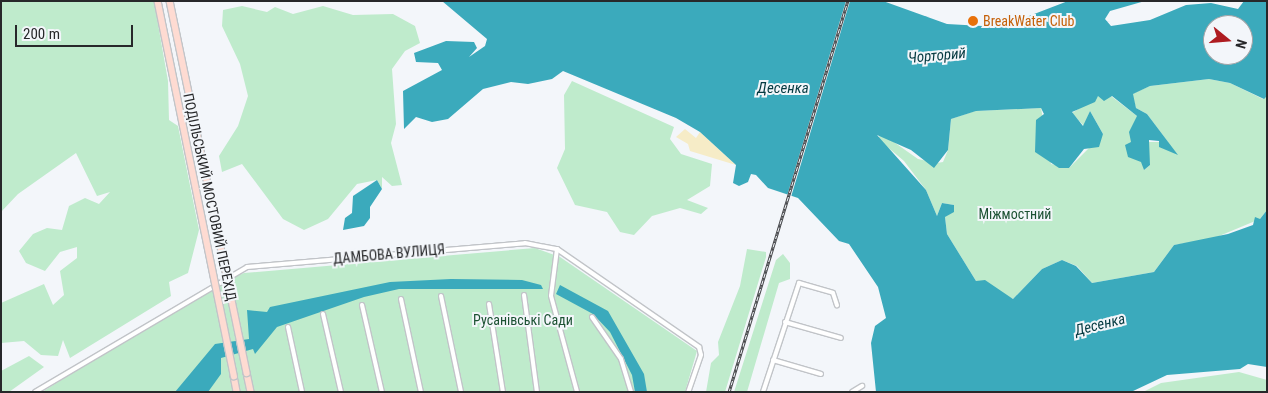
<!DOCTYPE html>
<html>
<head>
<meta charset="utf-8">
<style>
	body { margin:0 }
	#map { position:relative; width:1268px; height:393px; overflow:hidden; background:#f3f6fa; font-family:"Roboto Condensed",sans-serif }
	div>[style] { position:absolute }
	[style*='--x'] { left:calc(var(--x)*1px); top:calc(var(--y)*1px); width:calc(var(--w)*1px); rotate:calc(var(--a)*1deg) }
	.green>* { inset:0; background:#bfebcc }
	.sand>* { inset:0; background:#f6ecc7 }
	.water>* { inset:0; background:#3baabc }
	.pier>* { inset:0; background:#f3f6fa }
	.roads { filter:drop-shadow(1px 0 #c1c4c8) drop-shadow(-1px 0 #c1c4c8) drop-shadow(0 1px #c1c4c8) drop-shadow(0 -1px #c1c4c8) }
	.minor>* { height:4px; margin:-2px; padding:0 2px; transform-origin:2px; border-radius:2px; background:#fff }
	.secondary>* { height:5.5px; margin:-2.75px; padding:0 2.75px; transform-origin:2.75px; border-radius:2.75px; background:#fedbd2 }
	.rail>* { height:3px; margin-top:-1.5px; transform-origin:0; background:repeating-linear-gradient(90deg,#f3f6fa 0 4px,#434447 0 8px); box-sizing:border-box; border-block:1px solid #434447 }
	.bridges { filter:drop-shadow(1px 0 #c1c4c8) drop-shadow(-1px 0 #c1c4c8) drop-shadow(0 1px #c1c4c8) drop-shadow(0 -1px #c1c4c8) }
	.secondary-bridge>* { height:5.5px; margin:-2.75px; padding:0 2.75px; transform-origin:2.75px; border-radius:2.75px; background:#fedbd2 }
	.dots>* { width:14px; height:14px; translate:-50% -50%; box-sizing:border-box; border:2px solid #f3f6fa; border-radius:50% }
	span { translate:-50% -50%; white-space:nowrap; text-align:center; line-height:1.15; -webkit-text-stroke:4px #f3f6fa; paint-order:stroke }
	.food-label { font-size:14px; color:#c56008 }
	.left { translate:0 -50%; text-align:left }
	.street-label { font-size:14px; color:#27282a }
	.park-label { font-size:14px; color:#1c5233 }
	.water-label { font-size:15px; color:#053a41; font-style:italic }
	.frame { position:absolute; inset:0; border:2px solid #27282a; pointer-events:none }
	.north { position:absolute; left:1203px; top:15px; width:50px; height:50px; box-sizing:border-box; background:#f3f6fa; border:1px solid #a1a4a7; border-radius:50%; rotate:107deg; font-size:14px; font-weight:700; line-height:20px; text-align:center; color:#27282a }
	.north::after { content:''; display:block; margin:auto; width:18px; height:22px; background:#ae1c21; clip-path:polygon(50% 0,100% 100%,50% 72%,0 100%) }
	.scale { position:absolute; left:15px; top:25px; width:118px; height:22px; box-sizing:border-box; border:2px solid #27282a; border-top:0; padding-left:6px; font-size:15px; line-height:18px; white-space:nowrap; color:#27282a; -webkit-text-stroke:4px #f3f6fa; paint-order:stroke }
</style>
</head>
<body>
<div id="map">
	<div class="green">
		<i style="clip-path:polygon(1px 1px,154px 1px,168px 81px,169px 120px,178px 126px,199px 230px,188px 273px,169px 282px,171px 296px,70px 358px,63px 340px,58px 356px,41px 355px,24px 341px,1px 343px,1px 303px,44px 284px,53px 305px,64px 295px,60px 271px,77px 258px,77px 247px,60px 252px,45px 271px,26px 263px,19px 251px,33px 234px,47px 228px,62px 230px,69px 206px,85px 198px,99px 204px,110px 192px,97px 196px,76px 153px,18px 194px,1px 212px)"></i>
		<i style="clip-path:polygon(242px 6px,267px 12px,275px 7px,293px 14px,323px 6px,353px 15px,393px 14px,415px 26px,420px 43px,405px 51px,392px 69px,396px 124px,391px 143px,402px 185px,392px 186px,382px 177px,382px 189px,377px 180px,357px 184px,328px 219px,304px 230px,283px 219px,242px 164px,222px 172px,219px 156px,238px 126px,248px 96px,240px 64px,222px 26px,223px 10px)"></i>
		<i style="clip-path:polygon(1209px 79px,1230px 83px,1263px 99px,1267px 96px,1267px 210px,1260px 219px,1212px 239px,1174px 245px,1154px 272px,1092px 283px,1077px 266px,1062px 260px,1042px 269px,1013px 299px,976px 281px,947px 234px,945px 217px,954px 205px,942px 203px,937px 216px,926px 190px,904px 161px,878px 139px,881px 133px,918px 159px,937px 163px,943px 162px,948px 150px,951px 119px,975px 111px,1041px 108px,1051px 164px,1069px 168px,1103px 134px,1090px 111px,1084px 126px,1072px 113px,1098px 96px,1111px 96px,1137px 116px,1144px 170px,1150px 165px,1146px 142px,1168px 142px,1147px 114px,1136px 108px,1132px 94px,1150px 86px)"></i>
		<i style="clip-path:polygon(572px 81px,674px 127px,670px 139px,681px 154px,712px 164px,710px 186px,687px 200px,708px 208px,701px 214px,680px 208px,652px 216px,634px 235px,620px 232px,607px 212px,575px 205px,557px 168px,565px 149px,564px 95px)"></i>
		<i style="clip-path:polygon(535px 248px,560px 257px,697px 351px,685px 392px,42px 392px,208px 288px,244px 273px)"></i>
		<i style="clip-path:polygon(747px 249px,766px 252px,766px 257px,725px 392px,706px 392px,711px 363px,719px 355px,718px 342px,740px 286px)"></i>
		<i style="clip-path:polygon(783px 254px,790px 263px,790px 279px,779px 283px,747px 392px,734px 392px,776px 260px)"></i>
		<i style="clip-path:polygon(29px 356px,44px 367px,9px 392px,1px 392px,1px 371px)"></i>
		<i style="clip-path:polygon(1239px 372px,1267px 380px,1267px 392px,1143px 392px,1161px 383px)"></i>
	</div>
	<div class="sand">
		<i style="clip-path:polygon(685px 129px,696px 138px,700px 132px,736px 165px,690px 151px,688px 144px,676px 137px)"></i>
	</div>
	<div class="water">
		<i style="clip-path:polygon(evenodd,442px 1px,883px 1px,947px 24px,1000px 27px,1068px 1px,1145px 1px,1110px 11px,1105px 19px,1111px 26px,1150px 20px,1186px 5px,1211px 3px,1238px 9px,1244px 1px,1267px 1px,1267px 96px,1264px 99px,1230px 83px,1209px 79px,1150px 86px,1133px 94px,1136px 108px,1147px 114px,1178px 155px,1159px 147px,1159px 141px,1149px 140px,1150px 165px,1144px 170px,1141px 162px,1128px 157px,1125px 145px,1131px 142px,1129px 132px,1137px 116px,1112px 96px,1104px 101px,1098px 96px,1095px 102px,1072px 112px,1083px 126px,1090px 111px,1103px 134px,1099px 147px,1084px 149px,1069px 168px,1059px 168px,1035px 152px,1036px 120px,1044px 114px,1041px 108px,976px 111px,951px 119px,948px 150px,934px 168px,911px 150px,877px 135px,926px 190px,937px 216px,942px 203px,954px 205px,954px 212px,945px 217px,947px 234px,976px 281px,985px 280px,1013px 299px,1042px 269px,1062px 260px,1076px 266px,1092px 283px,1154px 272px,1174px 245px,1228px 234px,1253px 225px,1255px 217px,1260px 219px,1267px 210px,1267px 367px,1248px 364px,1240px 369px,1167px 375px,1131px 392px,876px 392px,871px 343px,875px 326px,886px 318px,878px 287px,849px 244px,839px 241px,798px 198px,768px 188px,756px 175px,751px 174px,748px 182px,739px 186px,733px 183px,736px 165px,700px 132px,676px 118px,563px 71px,552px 79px,528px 84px,511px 82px,483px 89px,448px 119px,432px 122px,416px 117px,404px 129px,403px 91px,442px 70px,438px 63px,416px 62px,414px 53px,446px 41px,474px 42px,477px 48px,469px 57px,485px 46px,487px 39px,442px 1px,1213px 25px,1243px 25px,1243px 55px,1213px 55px,1213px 25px)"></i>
		<i style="clip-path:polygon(377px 180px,382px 189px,370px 207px,370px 218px,364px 226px,343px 230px,345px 218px,352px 213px,353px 196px)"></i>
		<i style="clip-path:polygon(451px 279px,522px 280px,541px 285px,543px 289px,399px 289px,364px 297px,277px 327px,255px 354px,253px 349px,221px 358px,221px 374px,208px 392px,175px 392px,215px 344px,249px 339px,247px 310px,267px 312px,270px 307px,390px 282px)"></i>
		<i style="clip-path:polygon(560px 285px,608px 311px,644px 374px,647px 392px,635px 392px,632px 375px,610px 332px,593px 314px,556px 294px)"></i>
	</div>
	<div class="pier">
		<i style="clip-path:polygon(846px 1px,850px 1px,791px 197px,787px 196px)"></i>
	</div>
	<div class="roads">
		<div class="minor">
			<i style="--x:557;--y:249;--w:47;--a:97.3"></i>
			<i style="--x:551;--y:296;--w:99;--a:74.8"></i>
			<i style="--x:524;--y:295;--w:98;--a:82.4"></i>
			<i style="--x:441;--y:296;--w:98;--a:78.2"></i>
			<i style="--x:401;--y:299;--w:95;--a:77.9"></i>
			<i style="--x:489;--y:304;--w:89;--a:81"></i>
			<i style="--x:362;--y:305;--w:89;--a:77.1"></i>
			<i style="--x:323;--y:314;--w:80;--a:77"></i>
			<i style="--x:592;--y:317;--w:51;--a:55.4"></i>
			<i style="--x:621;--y:359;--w:34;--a:73"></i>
			<i style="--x:785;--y:322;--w:58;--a:15.9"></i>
			<i style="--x:288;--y:327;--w:66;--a:77.8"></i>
			<i style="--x:773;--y:360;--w:50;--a:16.3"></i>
			<i style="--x:35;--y:392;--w:246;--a:-30.5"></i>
			<i style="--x:247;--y:267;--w:279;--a:-4.9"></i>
			<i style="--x:525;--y:243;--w:33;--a:11"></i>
			<i style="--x:557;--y:249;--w:173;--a:34.6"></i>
			<i style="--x:699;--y:347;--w:8;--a:76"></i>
			<i style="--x:701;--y:355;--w:39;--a:109"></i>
			<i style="--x:763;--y:392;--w:115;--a:-71.7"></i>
			<i style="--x:799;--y:283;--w:35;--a:16"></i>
			<i style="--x:833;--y:293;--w:13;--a:72"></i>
			<i style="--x:852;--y:392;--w:12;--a:-31"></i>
		</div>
		<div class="secondary">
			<i style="--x:247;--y:373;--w:19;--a:78"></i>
			<i style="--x:234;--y:376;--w:16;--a:79"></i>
		</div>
	</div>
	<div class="rail">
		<i style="--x:729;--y:392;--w:409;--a:-73.1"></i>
	</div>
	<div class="bridges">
		<div class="secondary-bridge">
			<i style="--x:158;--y:1;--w:383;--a:78.5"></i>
			<i style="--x:170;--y:1;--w:380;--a:78.3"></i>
		</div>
	</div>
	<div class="dots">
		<i style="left:973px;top:21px;background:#e8710a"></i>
	</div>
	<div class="food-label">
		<span class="left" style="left:983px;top:21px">BreakWater Club</span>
	</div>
	<div class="street-label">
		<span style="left:210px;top:197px;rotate:78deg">ПОДІЛЬСЬКИЙ МОСТОВИЙ ПЕРЕХІД</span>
		<span style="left:389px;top:254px;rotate:-5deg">ДАМБОВА ВУЛИЦЯ</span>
	</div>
	<div class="park-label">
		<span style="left:1015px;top:214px">Міжмостний</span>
		<span style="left:523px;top:320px">Русанівські Сади</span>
	</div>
	<div class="water-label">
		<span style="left:937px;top:56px;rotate:-5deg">Чорторий</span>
		<span style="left:783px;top:89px">Десенка</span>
		<span style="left:1100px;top:325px;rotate:-14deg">Десенка</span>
	</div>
	<div class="frame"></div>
	<div class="north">N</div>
	<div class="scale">200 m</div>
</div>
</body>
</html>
